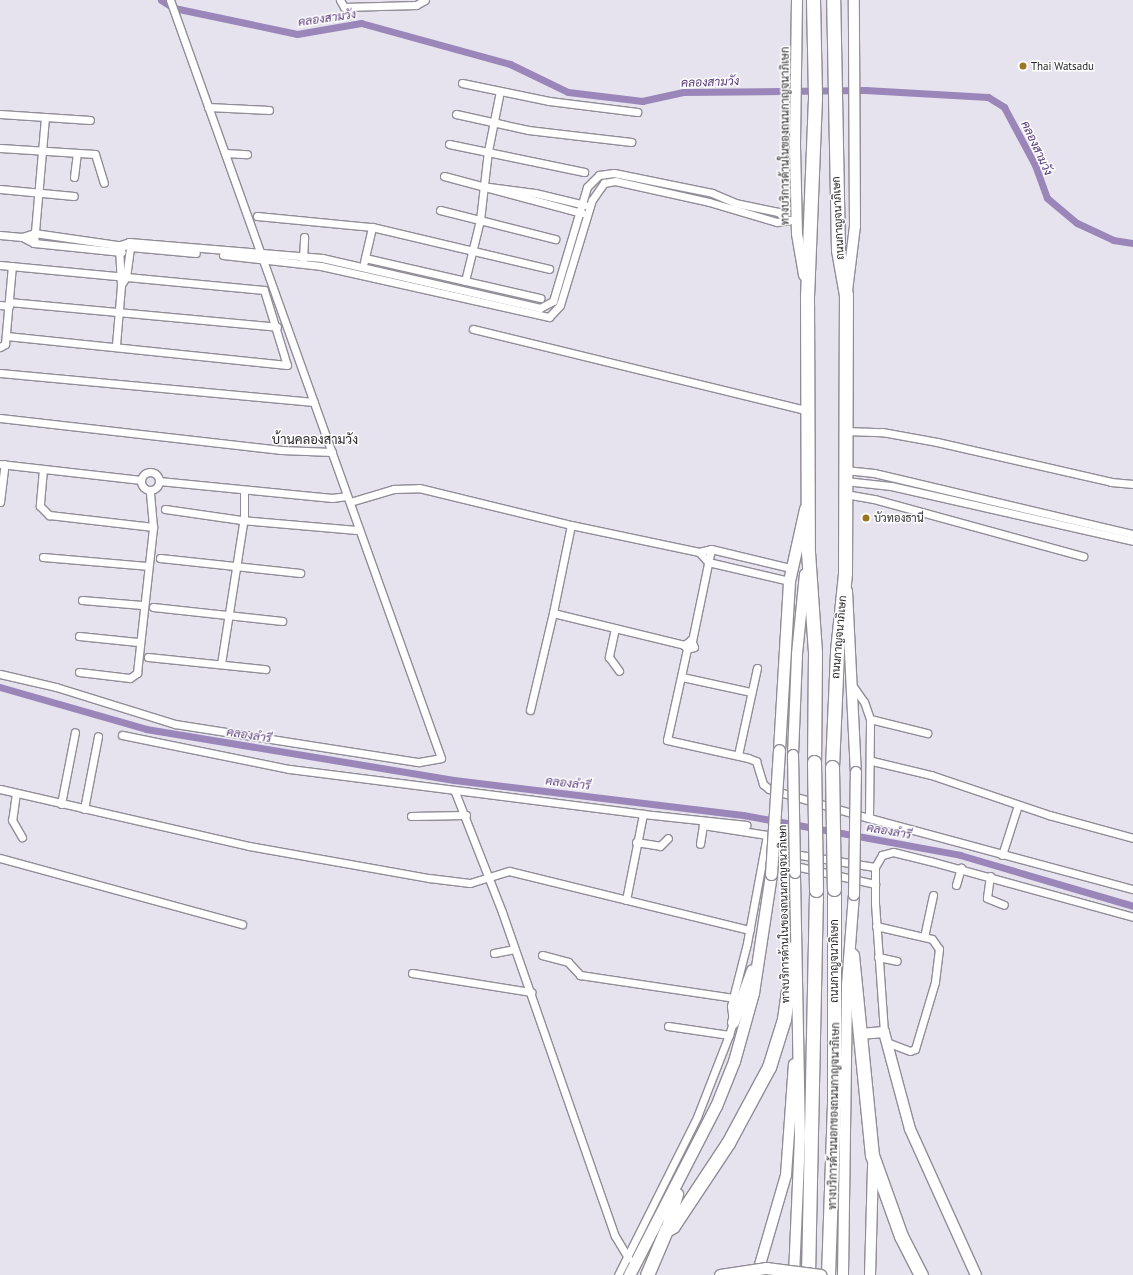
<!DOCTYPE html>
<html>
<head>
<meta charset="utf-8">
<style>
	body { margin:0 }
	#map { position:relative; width:1133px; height:1275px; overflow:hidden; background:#e7e3ee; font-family:"PT Sans",Sarabun,sans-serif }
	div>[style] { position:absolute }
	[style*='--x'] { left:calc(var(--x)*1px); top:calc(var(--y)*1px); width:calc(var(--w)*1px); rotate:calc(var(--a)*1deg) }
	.canal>* { height:7px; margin:-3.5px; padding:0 3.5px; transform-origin:3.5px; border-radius:3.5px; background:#9b86ba }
	.roads { filter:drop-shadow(1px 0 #918d97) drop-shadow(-1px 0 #918d97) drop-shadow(0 1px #918d97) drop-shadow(0 -1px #918d97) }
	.street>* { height:7px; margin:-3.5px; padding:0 3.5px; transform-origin:3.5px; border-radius:3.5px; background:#fff }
	.street>.ring { margin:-3.5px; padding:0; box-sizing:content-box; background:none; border:7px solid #fff; border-radius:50% }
	.secondary>* { height:10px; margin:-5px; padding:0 5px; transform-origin:5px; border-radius:5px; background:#fff }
	.primary>* { height:11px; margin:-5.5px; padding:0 5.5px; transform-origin:5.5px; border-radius:5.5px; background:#fff }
	.highway>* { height:13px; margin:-6.5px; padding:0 6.5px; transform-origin:6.5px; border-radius:6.5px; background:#fff }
	.bridges { filter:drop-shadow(1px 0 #918d97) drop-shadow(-1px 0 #918d97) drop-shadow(0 1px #918d97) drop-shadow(0 -1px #918d97) }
	.secondary-bridge>* { height:10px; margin:-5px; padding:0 5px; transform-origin:5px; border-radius:5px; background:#fff }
	.primary-bridge>* { height:11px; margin:-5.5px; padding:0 5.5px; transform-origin:5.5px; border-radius:5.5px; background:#fff }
	.highway-bridge>* { height:13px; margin:-6.5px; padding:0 6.5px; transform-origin:6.5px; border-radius:6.5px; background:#fff }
	.dots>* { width:11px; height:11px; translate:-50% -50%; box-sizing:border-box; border:2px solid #fff; border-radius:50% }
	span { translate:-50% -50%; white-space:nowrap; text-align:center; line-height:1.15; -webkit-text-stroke:3px #fff; paint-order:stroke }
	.poi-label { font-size:11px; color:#28262a }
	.left { translate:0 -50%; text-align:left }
	.street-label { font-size:11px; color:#28262a }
	.water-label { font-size:12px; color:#56397a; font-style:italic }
	.quarter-label { font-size:13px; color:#28262a }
</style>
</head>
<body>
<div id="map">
	<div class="canal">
		<i style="--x:161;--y:0;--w:15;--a:32"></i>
		<i style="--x:174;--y:8;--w:126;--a:11.9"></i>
		<i style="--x:297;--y:34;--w:65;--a:-9.8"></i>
		<i style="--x:361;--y:23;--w:155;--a:15.4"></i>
		<i style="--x:510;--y:64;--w:64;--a:25.8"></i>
		<i style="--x:568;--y:92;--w:75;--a:6.9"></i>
		<i style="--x:642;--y:101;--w:42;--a:-12.4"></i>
		<i style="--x:683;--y:92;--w:182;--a:-0.6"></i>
		<i style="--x:865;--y:90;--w:123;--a:3.3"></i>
		<i style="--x:988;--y:97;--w:19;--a:32"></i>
		<i style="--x:1004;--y:107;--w:66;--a:61.9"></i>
		<i style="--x:1035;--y:165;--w:35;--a:70"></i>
		<i style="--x:1047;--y:198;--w:39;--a:40"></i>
		<i style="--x:1077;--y:223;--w:40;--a:25"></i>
		<i style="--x:1113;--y:240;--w:20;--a:9"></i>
		<i style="--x:0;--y:687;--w:152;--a:16"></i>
		<i style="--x:146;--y:729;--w:312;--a:9.4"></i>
		<i style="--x:454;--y:780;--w:291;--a:6.9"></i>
		<i style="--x:743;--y:815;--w:221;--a:10.4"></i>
		<i style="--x:960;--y:855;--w:180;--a:16.4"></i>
	</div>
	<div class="roads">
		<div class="street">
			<i style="--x:340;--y:0;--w:8;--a:60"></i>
			<i style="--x:344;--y:7;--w:72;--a:-1.6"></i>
			<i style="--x:416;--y:5;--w:10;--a:-29"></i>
			<i style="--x:462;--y:83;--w:89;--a:11.7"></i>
			<i style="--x:549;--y:101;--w:89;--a:7.1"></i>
			<i style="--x:208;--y:107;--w:61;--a:2.8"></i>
			<i style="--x:0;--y:114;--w:90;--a:3.8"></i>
			<i style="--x:456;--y:114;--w:74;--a:12.5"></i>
			<i style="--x:528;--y:130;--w:104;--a:6.6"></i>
			<i style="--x:449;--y:144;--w:138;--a:11.7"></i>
			<i style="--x:0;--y:148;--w:95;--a:3.6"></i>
			<i style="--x:95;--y:154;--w:30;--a:73"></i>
			<i style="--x:225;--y:153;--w:22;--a:3"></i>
			<i style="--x:444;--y:176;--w:143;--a:15"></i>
			<i style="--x:74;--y:177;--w:24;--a:-83"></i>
			<i style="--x:489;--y:187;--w:46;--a:7.4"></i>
			<i style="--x:535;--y:193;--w:51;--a:13.5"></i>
			<i style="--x:0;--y:189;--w:74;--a:5.4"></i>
			<i style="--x:440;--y:210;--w:119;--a:14.2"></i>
			<i style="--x:257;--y:216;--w:116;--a:5.5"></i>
			<i style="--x:372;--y:227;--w:182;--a:13.3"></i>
			<i style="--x:0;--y:235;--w:22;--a:5"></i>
			<i style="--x:22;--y:237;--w:13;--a:-18"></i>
			<i style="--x:34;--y:233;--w:91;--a:8.2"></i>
			<i style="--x:22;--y:237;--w:13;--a:27"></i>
			<i style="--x:34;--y:243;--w:88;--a:5.8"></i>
			<i style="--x:34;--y:243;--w:126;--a:-85"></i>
			<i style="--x:223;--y:255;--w:99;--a:6.4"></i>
			<i style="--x:321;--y:266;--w:234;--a:12.6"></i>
			<i style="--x:549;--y:317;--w:16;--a:-47"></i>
			<i style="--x:560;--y:305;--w:110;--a:-73.1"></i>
			<i style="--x:592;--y:200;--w:21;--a:-55"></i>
			<i style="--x:604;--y:183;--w:11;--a:-10"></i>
			<i style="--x:615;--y:181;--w:96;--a:12.6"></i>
			<i style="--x:709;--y:202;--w:71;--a:16.4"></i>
			<i style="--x:777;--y:222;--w:14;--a:-8"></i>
			<i style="--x:365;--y:258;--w:180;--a:12.9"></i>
			<i style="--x:303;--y:259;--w:22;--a:-87"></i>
			<i style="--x:364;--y:262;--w:36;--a:-77"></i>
			<i style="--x:0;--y:265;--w:265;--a:5.4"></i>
			<i style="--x:264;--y:290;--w:78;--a:73"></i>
			<i style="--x:287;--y:365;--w:282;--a:-174.1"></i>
			<i style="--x:465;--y:281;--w:63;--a:-76.2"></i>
			<i style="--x:480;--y:220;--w:69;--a:-83.4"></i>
			<i style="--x:488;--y:151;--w:61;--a:-78.7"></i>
			<i style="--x:121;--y:285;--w:9;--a:-58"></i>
			<i style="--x:126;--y:277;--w:30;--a:-82"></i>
			<i style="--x:130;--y:247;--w:66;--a:5.2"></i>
			<i style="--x:9;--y:302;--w:269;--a:5.3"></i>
			<i style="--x:0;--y:305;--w:9;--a:6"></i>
			<i style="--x:473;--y:329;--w:346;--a:13.7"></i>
			<i style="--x:116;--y:345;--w:60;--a:-85.2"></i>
			<i style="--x:121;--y:285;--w:34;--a:-93"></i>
			<i style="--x:119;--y:251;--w:6;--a:-81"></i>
			<i style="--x:120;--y:245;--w:9;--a:-18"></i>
			<i style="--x:129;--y:242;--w:194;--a:4.7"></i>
			<i style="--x:322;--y:258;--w:224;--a:12.9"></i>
			<i style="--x:540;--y:308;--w:15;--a:-28"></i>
			<i style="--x:553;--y:301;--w:119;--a:-73.4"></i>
			<i style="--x:587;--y:187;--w:17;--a:-45"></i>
			<i style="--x:599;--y:175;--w:15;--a:-8"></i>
			<i style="--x:614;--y:173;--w:100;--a:11.5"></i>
			<i style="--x:712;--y:193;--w:25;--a:23"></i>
			<i style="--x:735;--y:203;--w:44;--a:11.8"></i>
			<i style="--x:778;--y:212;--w:12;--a:42"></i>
			<i style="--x:0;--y:347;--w:6;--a:-31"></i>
			<i style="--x:5;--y:344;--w:78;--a:-84.9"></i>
			<i style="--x:0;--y:373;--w:315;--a:5.3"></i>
			<i style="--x:0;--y:418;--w:283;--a:6.5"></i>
			<i style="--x:281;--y:450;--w:51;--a:2.2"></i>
			<i style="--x:845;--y:431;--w:37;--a:2"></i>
			<i style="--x:882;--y:432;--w:56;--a:10.3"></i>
			<i style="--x:937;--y:442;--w:179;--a:12.9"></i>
			<i style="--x:1111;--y:482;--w:22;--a:5"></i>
			<i style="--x:0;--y:464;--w:142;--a:6.5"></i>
			<i style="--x:43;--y:469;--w:37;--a:95"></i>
			<i style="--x:40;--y:506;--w:13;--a:45"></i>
			<i style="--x:49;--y:515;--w:105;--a:6.6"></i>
			<i style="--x:845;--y:470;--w:29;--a:6"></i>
			<i style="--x:874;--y:473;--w:266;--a:13.3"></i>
			<i class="ring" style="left:141px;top:472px;width:11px;height:11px"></i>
			<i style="--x:159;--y:481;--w:174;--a:5.6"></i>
			<i style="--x:332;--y:498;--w:15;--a:-8"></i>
			<i style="--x:845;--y:481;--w:46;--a:6.2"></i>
			<i style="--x:891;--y:486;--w:248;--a:12.8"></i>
			<i style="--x:845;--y:494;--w:29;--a:10"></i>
			<i style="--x:874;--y:499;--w:217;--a:15.3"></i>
			<i style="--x:0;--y:502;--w:38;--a:-83"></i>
			<i style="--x:350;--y:502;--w:46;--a:-16.5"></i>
			<i style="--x:394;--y:489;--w:25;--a:-2"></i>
			<i style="--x:419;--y:488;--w:156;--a:13.7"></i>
			<i style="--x:571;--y:525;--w:131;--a:11.9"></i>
			<i style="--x:699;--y:552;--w:12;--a:-14"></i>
			<i style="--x:711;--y:549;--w:81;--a:13.5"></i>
			<i style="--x:165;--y:509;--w:77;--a:8.2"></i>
			<i style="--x:241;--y:520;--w:116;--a:4.9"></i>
			<i style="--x:571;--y:525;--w:90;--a:101.6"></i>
			<i style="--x:553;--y:613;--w:135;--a:13.7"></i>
			<i style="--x:699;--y:552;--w:13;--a:48"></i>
			<i style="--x:708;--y:562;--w:83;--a:13.2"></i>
			<i style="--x:43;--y:557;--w:104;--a:4.9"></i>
			<i style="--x:160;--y:558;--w:141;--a:6.1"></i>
			<i style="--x:82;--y:600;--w:60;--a:4.8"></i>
			<i style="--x:153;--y:607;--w:130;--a:6.2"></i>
			<i style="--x:615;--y:628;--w:30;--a:102"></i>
			<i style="--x:609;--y:657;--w:17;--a:54"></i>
			<i style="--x:79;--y:636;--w:59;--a:5.8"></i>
			<i style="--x:692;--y:641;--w:94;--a:-78.3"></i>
			<i style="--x:687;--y:649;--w:7;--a:-16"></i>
			<i style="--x:694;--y:647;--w:8;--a:-113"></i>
			<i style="--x:691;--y:640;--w:9;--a:144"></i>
			<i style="--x:684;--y:645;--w:5;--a:53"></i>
			<i style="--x:687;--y:649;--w:93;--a:102.4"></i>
			<i style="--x:667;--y:740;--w:83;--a:12.5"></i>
			<i style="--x:748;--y:758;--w:9;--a:21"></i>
			<i style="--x:756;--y:761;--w:24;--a:73"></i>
			<i style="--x:763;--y:784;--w:8;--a:40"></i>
			<i style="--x:769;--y:789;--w:104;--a:16.2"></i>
			<i style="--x:869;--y:818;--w:99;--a:-89.4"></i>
			<i style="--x:870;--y:719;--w:18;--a:-109"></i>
			<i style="--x:864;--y:702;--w:21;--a:-125"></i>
			<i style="--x:148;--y:657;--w:118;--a:5.9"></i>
			<i style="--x:221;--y:664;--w:149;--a:-81.1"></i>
			<i style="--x:244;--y:517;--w:27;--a:-90"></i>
			<i style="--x:79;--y:672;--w:51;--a:6.7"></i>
			<i style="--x:130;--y:678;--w:9;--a:-36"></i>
			<i style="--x:137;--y:673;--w:147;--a:-83.7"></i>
			<i style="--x:153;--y:527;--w:37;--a:-95"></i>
			<i style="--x:0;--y:674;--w:57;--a:13.1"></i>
			<i style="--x:56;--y:687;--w:125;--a:17.3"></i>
			<i style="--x:175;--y:724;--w:247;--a:8.9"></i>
			<i style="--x:419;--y:762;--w:22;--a:-10"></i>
			<i style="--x:441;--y:758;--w:805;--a:-109.67"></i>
			<i style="--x:682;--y:677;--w:71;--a:12.3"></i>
			<i style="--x:530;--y:710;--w:100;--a:-76.7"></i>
			<i style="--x:870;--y:719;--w:59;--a:13.8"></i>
			<i style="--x:122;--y:735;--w:170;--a:11.5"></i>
			<i style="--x:289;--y:769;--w:357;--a:7.2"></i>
			<i style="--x:738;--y:755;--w:89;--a:-77.7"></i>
			<i style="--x:872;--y:761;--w:61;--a:13.3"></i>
			<i style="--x:931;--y:775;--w:125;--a:18.7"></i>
			<i style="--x:1049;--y:815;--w:87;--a:15.3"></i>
			<i style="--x:0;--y:789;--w:255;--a:12.9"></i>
			<i style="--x:249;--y:846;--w:183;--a:10.1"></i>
			<i style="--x:429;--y:878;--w:41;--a:7"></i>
			<i style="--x:470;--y:883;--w:41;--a:-17.1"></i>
			<i style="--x:509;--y:871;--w:248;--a:13.8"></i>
			<i style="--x:455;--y:792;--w:129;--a:68.6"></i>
			<i style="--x:502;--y:912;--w:343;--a:70.8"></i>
			<i style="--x:615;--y:1236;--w:26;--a:59"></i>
			<i style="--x:16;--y:793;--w:27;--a:98"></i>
			<i style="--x:12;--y:820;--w:20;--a:60"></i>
			<i style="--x:61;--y:804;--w:73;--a:-79"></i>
			<i style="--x:84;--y:809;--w:74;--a:-79.1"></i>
			<i style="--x:411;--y:816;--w:55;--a:-1"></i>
			<i style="--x:869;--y:818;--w:273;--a:15.1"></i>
			<i style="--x:636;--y:842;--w:24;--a:9"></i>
			<i style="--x:660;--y:846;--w:11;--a:-45"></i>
			<i style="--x:769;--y:850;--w:107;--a:9.1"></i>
			<i style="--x:1002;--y:855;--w:52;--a:-72.3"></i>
			<i style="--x:0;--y:858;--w:251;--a:15.3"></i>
			<i style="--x:769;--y:860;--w:109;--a:12.8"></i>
			<i style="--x:990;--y:876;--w:22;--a:98"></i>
			<i style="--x:987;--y:898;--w:18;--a:22"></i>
			<i style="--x:956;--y:885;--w:18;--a:-74"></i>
			<i style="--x:626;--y:900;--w:88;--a:-78.8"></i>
			<i style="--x:643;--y:814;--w:104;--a:6.1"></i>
			<i style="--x:876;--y:926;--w:57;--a:13.1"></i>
			<i style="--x:932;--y:939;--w:12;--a:55"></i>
			<i style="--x:939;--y:949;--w:33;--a:97"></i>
			<i style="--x:935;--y:982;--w:70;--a:106.6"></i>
			<i style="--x:915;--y:1049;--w:5;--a:158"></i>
			<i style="--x:910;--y:1051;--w:26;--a:-159"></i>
			<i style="--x:924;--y:937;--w:43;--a:-77.9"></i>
			<i style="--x:494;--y:953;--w:21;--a:-11"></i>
			<i style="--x:542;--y:955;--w:27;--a:15"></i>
			<i style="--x:568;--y:962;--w:18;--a:47"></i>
			<i style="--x:580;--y:975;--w:155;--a:8.5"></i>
			<i style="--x:878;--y:957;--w:19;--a:12"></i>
			<i style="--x:412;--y:973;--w:121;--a:9.1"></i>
			<i style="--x:668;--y:1026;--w:62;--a:8.4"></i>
			<i style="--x:884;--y:1032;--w:128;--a:-94"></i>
			<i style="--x:875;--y:904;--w:37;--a:-90"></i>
			<i style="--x:875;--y:867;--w:14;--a:-60"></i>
			<i style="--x:882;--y:855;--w:11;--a:-15"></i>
			<i style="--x:893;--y:852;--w:38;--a:14"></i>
			<i style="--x:930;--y:861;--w:211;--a:15.4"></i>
			<i style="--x:618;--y:1275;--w:177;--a:-63.4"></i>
			<i style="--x:697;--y:1117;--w:88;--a:-68.7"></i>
			<i style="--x:729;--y:1035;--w:14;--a:-73"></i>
			<i style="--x:733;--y:1022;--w:16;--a:-97"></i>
			<i style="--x:731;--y:1006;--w:65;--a:-75.7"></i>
			<i style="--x:747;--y:943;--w:110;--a:-79.5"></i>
			<i style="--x:767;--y:835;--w:65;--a:-171.1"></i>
			<i style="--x:703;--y:825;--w:19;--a:99"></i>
		</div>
		<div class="secondary">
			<i style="--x:797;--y:0;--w:146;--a:90.8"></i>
			<i style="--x:795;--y:146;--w:88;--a:88.7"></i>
			<i style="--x:797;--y:234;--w:42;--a:80.3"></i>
			<i style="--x:847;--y:291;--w:65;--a:-83"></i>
			<i style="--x:855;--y:226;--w:226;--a:-90.3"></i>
			<i style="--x:847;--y:591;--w:181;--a:87.2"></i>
			<i style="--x:793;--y:755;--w:101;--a:-87.7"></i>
			<i style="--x:797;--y:654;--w:80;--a:-84.3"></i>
			<i style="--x:860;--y:1034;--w:24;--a:-5"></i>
			<i style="--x:884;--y:1032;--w:100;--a:75"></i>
			<i style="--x:910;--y:1129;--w:160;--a:65.7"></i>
			<i style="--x:757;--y:1275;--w:104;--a:-73.8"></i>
			<i style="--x:786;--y:1175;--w:111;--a:-85.9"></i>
			<i style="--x:794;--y:1275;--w:138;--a:-87.5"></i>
			<i style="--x:800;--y:1137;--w:264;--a:-91.1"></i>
			<i style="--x:843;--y:1275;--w:290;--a:-89.2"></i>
			<i style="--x:847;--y:985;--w:90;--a:-85.6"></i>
			<i style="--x:870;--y:1275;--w:110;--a:-88.4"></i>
		</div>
		<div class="primary">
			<i style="--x:779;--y:750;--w:169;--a:-86.6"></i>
			<i style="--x:789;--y:581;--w:74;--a:-77.5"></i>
			<i style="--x:733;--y:1022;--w:55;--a:-69.9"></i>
			<i style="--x:666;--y:1230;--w:38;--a:-73"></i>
			<i style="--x:629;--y:1275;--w:190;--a:-62.8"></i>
			<i style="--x:716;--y:1106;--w:48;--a:-68.2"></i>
			<i style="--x:734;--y:1061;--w:71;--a:-74.4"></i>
			<i style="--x:753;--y:993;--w:120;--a:-81.4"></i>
		</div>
		<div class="highway">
			<i style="--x:813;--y:0;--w:98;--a:88.8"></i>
			<i style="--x:815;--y:98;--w:197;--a:92.3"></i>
			<i style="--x:807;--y:295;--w:257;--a:89.8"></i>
			<i style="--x:808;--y:552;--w:101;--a:86"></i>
			<i style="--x:815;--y:653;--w:109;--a:90.5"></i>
			<i style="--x:832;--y:767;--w:116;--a:-87.5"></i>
			<i style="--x:837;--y:651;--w:78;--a:-84.1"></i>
			<i style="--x:845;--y:573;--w:278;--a:-89.8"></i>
			<i style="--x:846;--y:295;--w:46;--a:-100.1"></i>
			<i style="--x:838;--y:250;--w:250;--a:-91.1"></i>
			<i style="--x:852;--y:955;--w:201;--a:84.3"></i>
			<i style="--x:872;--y:1155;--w:86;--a:70.3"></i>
			<i style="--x:901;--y:1236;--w:44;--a:62.9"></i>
			<i style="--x:647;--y:1275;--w:49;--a:-67.1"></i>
			<i style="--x:666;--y:1230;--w:8;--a:-30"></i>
			<i style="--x:673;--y:1226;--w:100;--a:-56.5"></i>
			<i style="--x:728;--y:1143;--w:86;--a:-61.7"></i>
			<i style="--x:769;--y:1067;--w:50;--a:-72.6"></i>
			<i style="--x:784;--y:1019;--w:72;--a:-82"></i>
			<i style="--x:808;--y:1275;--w:385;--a:-88.8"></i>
			<i style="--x:828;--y:1275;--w:175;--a:-88"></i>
			<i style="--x:834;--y:1100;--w:211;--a:-90"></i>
		</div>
	</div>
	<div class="bridges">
		<div class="secondary-bridge">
			<i style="--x:793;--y:755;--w:118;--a:89"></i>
			<i style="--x:854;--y:895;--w:123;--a:-89.1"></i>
		</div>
		<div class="primary-bridge">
			<i style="--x:771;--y:874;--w:124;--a:-86.3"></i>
			<i style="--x:720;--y:1275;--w:47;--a:-8.7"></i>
			<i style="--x:766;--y:1268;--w:55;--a:7.3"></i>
		</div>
		<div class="highway-bridge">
			<i style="--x:814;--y:762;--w:128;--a:89.1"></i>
			<i style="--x:832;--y:767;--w:122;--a:89.1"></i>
		</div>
	</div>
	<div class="dots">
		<i style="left:1023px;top:66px;background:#9a7621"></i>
		<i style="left:866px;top:518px;background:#9a7621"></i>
	</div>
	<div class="poi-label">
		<span class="left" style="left:1031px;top:66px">Thai Watsadu</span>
		<span class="left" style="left:874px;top:518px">บัวทองธานี</span>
	</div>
	<div class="street-label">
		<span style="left:785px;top:136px;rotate:-90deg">ทางบริการด้านในของถนนกาญจนาภิเษก</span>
		<span style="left:838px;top:218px;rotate:-93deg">ถนนกาญจนาภิเษก</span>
		<span style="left:839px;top:637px;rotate:-85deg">ถนนกาญจนาภิเษก</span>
		<span style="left:784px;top:914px;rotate:-91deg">ทางบริการด้านในของถนนกาญจนาภิเษก</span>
		<span style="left:834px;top:961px;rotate:-90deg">ถนนกาญจนาภิเษก</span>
		<span style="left:834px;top:1116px;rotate:-89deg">ทางบริการด้านนอกของถนนกาญจนาภิเษก</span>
	</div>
	<div class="water-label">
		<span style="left:327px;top:18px;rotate:-8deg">คลองสามวัง</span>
		<span style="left:710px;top:82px;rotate:-2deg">คลองสามวัง</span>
		<span style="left:1037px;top:148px;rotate:65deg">คลองสามวัง</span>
		<span style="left:249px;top:735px;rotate:9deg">คลองลำรี</span>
		<span style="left:568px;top:783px;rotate:7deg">คลองลำรี</span>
		<span style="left:889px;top:831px;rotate:10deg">คลองลำรี</span>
	</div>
	<div class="quarter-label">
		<span style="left:315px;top:440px">บ้านคลองสามวัง</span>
	</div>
</div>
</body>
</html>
